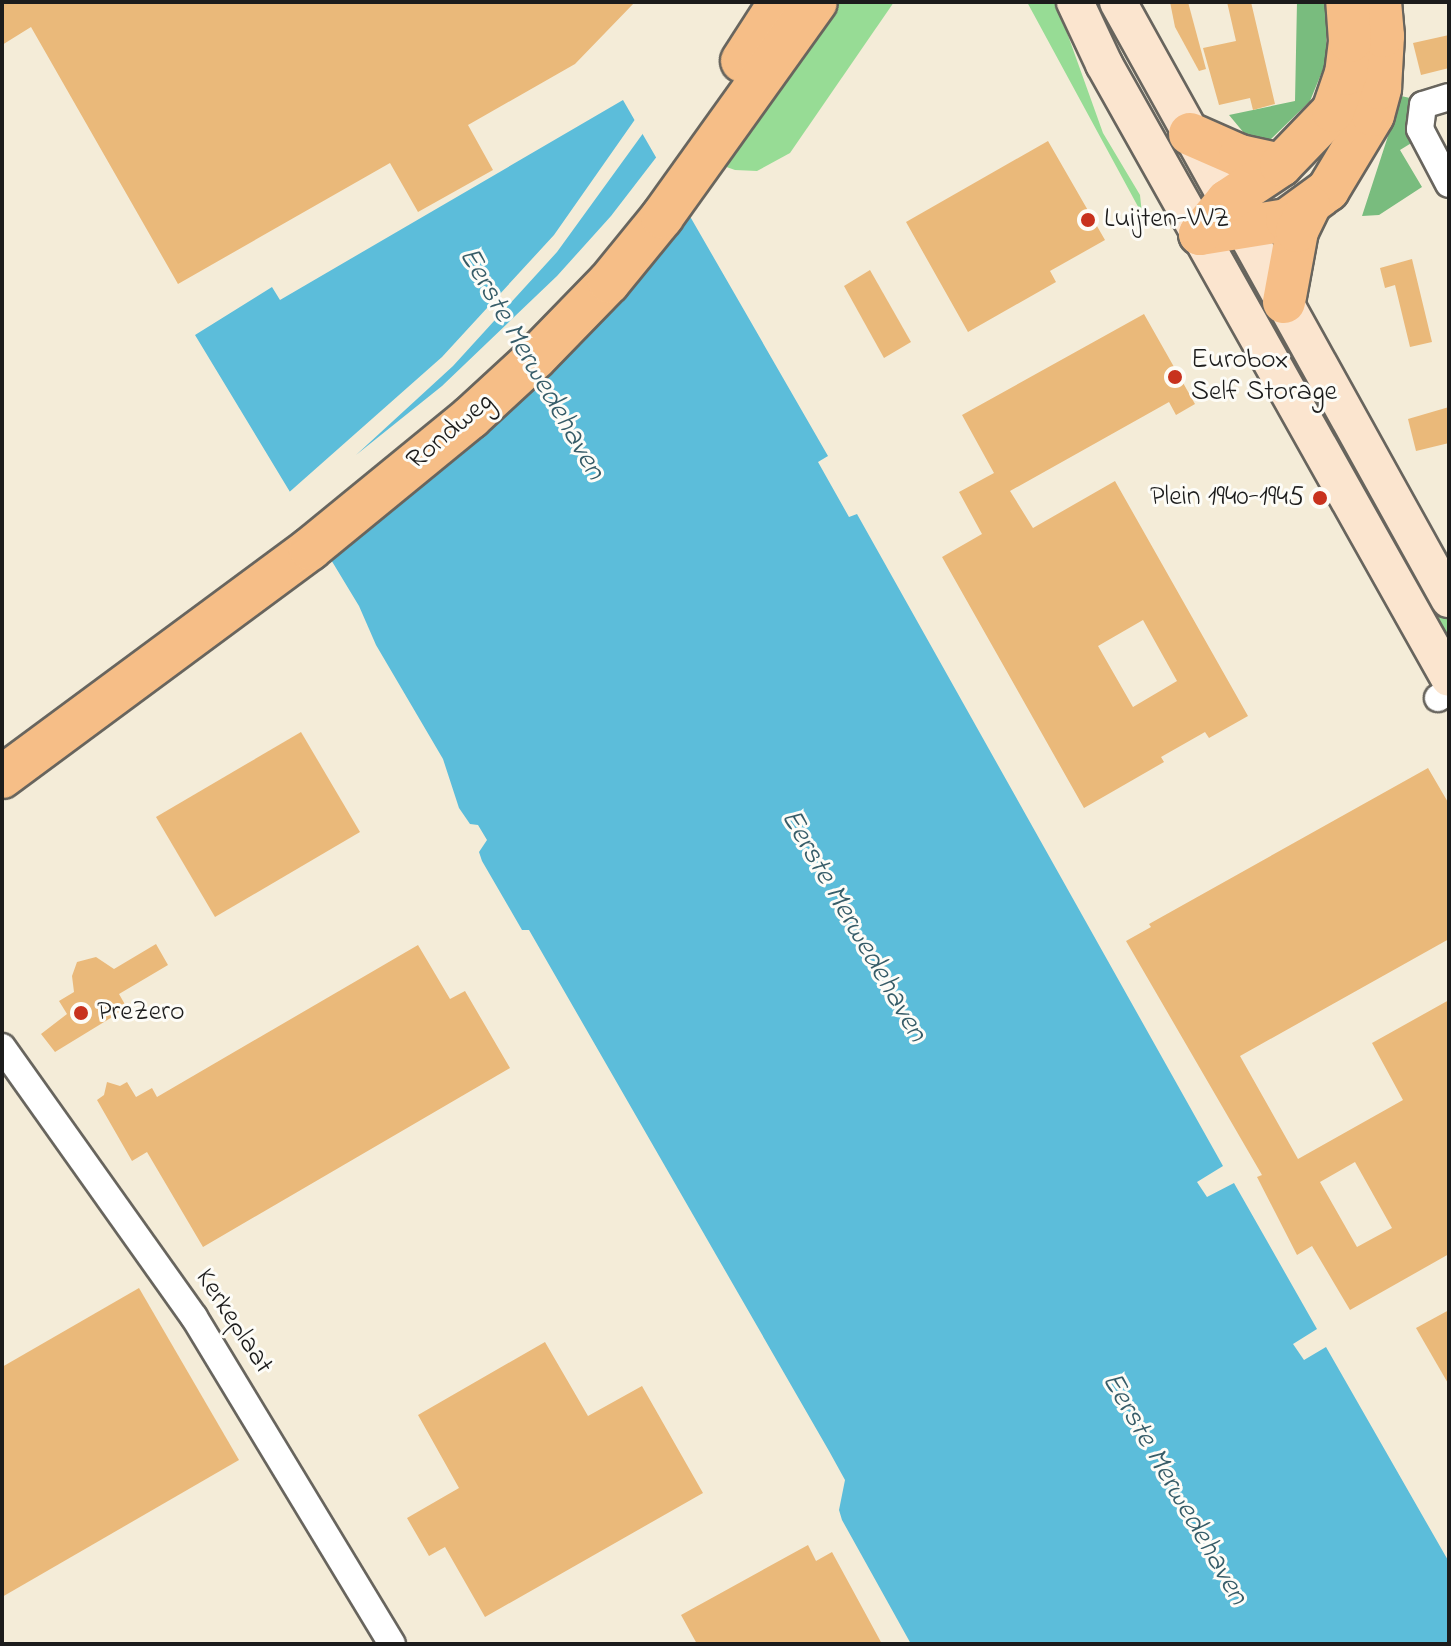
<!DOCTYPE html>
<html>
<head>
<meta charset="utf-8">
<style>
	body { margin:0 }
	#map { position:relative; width:1451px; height:1646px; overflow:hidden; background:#f4ecd8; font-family:"Indie Flower",sans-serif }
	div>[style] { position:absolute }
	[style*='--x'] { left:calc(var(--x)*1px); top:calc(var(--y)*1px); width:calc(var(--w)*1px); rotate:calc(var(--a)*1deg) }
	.green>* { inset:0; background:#97dc95 }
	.forest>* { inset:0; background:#79bc7e }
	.water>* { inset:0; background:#5cbdda }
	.pier>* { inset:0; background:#f4ecd8 }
	.building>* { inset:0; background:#eab97a }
	.roads { filter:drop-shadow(2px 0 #68655e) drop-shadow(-2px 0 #68655e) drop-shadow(0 2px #68655e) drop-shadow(0 -2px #68655e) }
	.street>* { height:26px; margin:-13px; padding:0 13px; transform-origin:13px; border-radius:13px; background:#fff }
	.secondary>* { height:36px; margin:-18px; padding:0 18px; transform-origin:18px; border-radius:18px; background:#fbe5cf }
	.primary>* { height:42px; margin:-21px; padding:0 21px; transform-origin:21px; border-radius:21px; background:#f6be87 }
	.dots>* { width:22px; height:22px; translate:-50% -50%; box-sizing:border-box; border:4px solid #fdfcf7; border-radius:50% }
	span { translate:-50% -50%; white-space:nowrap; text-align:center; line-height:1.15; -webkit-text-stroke:6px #fdfcf7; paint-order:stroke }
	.poi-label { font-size:28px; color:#1c1c1c }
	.left { translate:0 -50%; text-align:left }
	.right { translate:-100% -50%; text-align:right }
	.street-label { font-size:28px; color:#1c1c1c }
	.water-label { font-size:30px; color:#365c68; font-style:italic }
	.frame { position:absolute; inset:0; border:4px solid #1c1c1c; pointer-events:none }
</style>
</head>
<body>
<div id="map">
	<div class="green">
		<i style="clip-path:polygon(833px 2px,894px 2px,790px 153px,757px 171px,735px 170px,718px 164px)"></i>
		<i style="clip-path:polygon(1027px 2px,1056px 2px,1103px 133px,1140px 195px,1142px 214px)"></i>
		<i style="clip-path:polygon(1329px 423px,1370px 478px,1449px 620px,1449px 654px,1322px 428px)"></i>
	</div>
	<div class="forest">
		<i style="clip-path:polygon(1297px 2px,1327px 2px,1326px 62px,1310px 101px,1270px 140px,1254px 145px,1229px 115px,1295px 101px)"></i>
		<i style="clip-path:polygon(1401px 96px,1410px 98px,1413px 142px,1400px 150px,1422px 187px,1379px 215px,1362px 216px)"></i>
	</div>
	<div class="water">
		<i style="clip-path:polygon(623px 100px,828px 456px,818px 462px,849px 517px,857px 514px,1223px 1166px,1197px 1182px,1207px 1197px,1234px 1183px,1317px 1329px,1293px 1344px,1304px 1360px,1326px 1347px,1449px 1562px,1449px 1644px,911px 1644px,842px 1520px,839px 1510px,845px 1480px,829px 1451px,529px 930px,522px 930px,482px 861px,479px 852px,487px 840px,478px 825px,470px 824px,459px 808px,443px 759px,376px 645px,359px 606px,195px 335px,272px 287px,280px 300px)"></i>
	</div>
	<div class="pier">
		<i style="clip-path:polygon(636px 118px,644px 132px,557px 252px,453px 366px,356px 455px,442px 386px,557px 276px,611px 216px,658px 155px,691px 210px,327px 558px,286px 495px,442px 357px,554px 235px)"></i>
	</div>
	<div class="building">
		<i style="clip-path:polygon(2px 2px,635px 2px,575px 64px,468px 125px,493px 170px,418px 212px,390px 163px,178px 284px,31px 27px,2px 45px)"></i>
		<i style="clip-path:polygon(1170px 2px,1188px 2px,1206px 69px,1199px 71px,1175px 27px)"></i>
		<i style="clip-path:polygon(1227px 2px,1251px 2px,1275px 104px,1253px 110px,1250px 98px,1219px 105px,1203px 48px,1236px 41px)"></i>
		<i style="clip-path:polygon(1449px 35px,1449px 68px,1421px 75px,1413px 43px)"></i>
		<i style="clip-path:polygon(1048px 141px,1105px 240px,1050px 271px,1056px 282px,968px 332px,906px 222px)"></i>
		<i style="clip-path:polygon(1412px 259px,1432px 342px,1410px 347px,1395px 285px,1385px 288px,1380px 268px)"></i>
		<i style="clip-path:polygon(870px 270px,911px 342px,884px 358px,844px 286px)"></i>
		<i style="clip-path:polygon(evenodd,1144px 314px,1195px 404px,1176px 415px,1169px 402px,1010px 491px,1033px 528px,1115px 481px,1248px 716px,1209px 738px,1205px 732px,1161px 757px,1164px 762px,1084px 808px,942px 557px,982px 534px,959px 492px,994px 473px,962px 415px,1144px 314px,1143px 620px,1177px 681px,1133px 707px,1098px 646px,1143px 620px)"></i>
		<i style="clip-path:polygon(1449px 407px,1449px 443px,1416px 451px,1408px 419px)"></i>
		<i style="clip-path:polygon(301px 732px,360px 832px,215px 917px,156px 817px)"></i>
		<i style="clip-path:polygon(evenodd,1428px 768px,1449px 804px,1449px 939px,1240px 1056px,1298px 1159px,1403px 1100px,1372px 1043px,1449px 1000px,1449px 1254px,1350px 1310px,1312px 1246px,1297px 1255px,1257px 1177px,1262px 1175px,1126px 941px,1151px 927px,1149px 924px,1428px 768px,1355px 1162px,1392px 1228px,1357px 1247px,1320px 1182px,1355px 1162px)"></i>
		<i style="clip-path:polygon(156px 944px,168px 965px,119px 994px,127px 1008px,55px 1052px,41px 1034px,67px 1014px,59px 1001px,74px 992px,72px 976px,77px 962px,96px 957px,114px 969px)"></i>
		<i style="clip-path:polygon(418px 945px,450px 999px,465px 991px,510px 1068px,203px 1247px,147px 1152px,132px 1161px,97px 1100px,104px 1095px,107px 1082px,120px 1086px,127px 1082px,136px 1097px,152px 1088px,157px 1097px)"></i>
		<i style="clip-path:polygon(139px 1288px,239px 1460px,2px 1597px,2px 1367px)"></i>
		<i style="clip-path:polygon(1449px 1310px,1449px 1385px,1416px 1328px)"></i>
		<i style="clip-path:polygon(545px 1342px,588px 1416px,642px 1386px,703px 1493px,485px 1617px,445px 1547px,429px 1556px,407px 1518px,459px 1488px,418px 1415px)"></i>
		<i style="clip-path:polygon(808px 1545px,816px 1561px,832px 1552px,882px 1644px,697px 1644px,681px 1615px)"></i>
	</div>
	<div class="roads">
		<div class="street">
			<i style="--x:1449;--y:97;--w:27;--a:163"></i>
			<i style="--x:1423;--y:105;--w:24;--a:97"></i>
			<i style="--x:1420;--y:129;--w:62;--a:62.2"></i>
			<i style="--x:1438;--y:698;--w:13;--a:-32"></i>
			<i style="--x:2;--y:1047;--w:331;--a:54.6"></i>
			<i style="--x:194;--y:1317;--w:382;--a:58.8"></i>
		</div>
		<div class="secondary">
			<i style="--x:1075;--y:2;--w:68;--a:64.9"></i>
			<i style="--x:1104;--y:64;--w:704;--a:60.67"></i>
			<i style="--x:1118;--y:2;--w:683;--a:60.99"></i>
		</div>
		<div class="primary">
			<i style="--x:742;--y:61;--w:70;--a:-57.2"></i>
			<i style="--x:1190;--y:134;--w:55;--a:23.7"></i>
			<i style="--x:1240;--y:156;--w:42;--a:12.4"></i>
			<i style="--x:1200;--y:234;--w:88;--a:-9.1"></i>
			<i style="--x:1287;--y:220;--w:51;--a:-36.2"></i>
			<i style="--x:1328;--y:190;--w:87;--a:-59"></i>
			<i style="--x:1373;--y:115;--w:28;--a:-75"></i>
			<i style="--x:1380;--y:88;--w:52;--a:-86.7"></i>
			<i style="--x:1383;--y:36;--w:34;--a:-95"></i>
			<i style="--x:1200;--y:234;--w:43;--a:-50.7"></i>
			<i style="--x:1227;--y:201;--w:65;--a:-33.7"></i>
			<i style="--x:1281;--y:165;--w:75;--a:-46.1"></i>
			<i style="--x:1333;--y:111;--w:39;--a:-71"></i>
			<i style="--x:1346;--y:74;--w:33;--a:-83"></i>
			<i style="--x:1350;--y:41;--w:39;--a:-94"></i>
			<i style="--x:1284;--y:302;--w:72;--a:-79.6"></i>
			<i style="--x:1297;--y:231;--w:28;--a:-64"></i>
			<i style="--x:2;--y:777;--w:383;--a:-36.5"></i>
			<i style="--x:310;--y:549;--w:207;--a:-39.3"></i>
			<i style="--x:470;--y:418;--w:88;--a:-42.7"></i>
			<i style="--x:535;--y:358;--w:106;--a:-45.8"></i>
			<i style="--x:609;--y:282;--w:84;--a:-50.8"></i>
			<i style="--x:662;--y:217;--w:264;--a:-54.4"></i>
		</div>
	</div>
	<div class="dots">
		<i style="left:1088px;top:220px;background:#c8321e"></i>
		<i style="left:1175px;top:377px;background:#c8321e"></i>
		<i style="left:1320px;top:498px;background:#c8321e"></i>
		<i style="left:81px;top:1013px;background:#c8321e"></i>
	</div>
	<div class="poi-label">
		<span class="left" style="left:1104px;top:220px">Luijten-VVZ</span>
		<span class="left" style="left:1191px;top:377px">Eurobox<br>Self Storage</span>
		<span class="right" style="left:1304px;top:498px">Plein 1940-1945</span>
		<span class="left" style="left:97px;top:1013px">PreZero</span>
	</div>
	<div class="street-label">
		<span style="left:451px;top:432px;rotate:-40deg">Rondweg</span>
		<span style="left:233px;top:1322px;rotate:57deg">Kerkeplaat</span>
	</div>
	<div class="water-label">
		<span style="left:531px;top:364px;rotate:60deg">Eerste Merwedehaven</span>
		<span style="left:853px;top:926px;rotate:60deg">Eerste Merwedehaven</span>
		<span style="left:1174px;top:1489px;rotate:60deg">Eerste Merwedehaven</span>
	</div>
	<div class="frame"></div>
</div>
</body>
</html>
